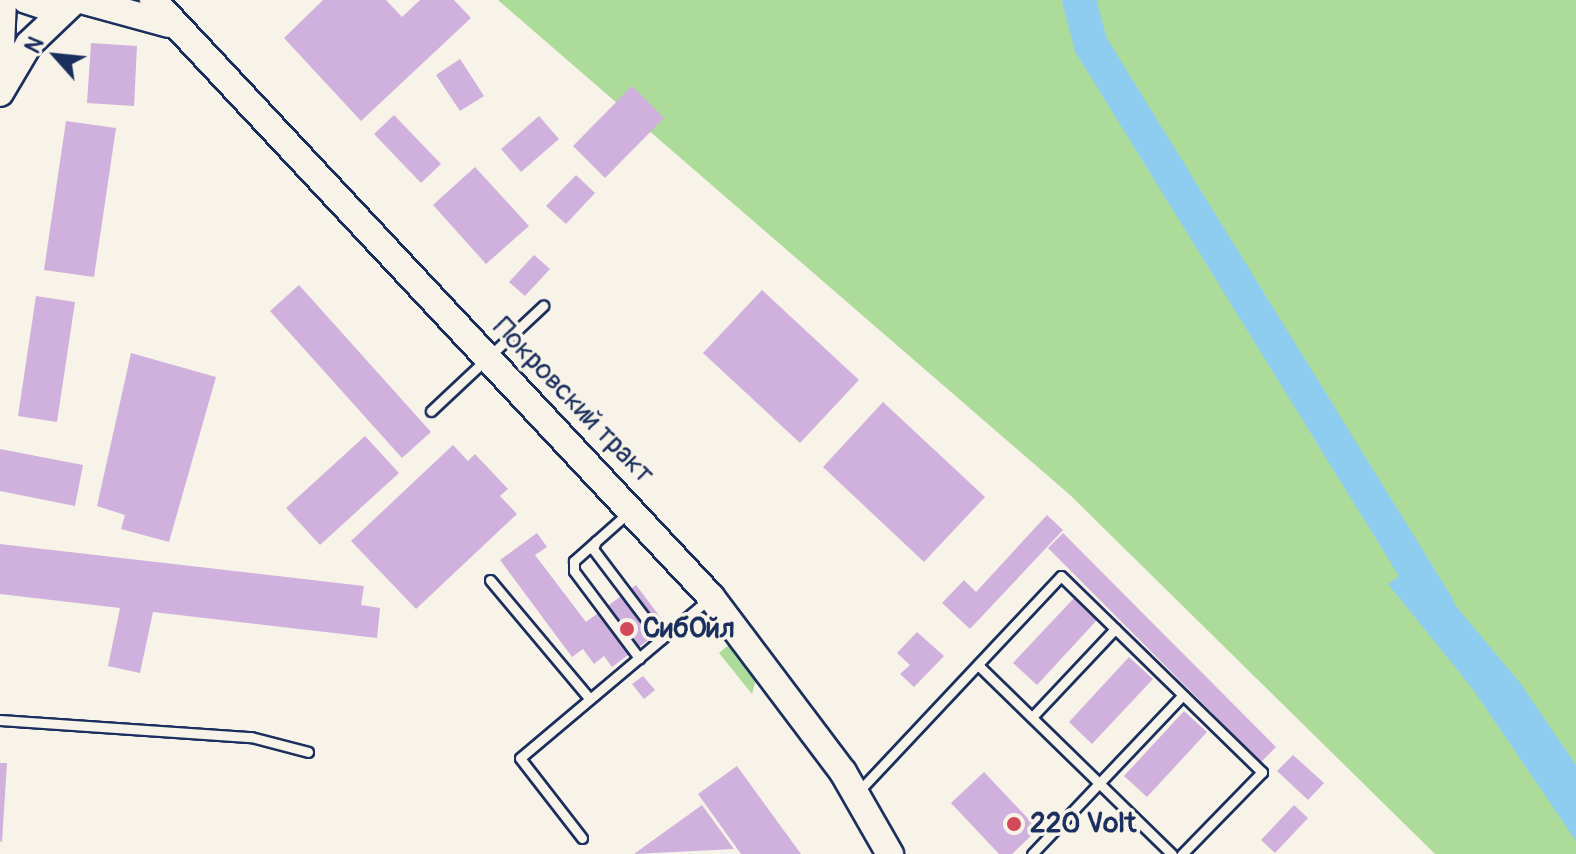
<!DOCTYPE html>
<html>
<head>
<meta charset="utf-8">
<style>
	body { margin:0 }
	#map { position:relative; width:1576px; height:854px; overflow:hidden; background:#f7f3e8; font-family:Pangolin,sans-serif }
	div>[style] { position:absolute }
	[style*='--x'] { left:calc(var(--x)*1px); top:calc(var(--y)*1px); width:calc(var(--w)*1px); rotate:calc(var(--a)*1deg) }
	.green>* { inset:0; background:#addb9a }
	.water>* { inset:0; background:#8fcdf0 }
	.river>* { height:34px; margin:-17px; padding:0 17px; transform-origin:17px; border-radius:17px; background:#8fcdf0 }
	.building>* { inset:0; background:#d0b1dd }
	.roads { filter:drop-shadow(2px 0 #1b2f5e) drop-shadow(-2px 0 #1b2f5e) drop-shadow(0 2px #1b2f5e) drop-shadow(0 -2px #1b2f5e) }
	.lane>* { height:9px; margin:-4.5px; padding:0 4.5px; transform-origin:4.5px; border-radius:4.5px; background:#f7f3e8 }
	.secondary>* { height:26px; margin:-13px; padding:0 13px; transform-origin:13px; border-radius:13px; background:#f7f3e8 }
	.dots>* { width:22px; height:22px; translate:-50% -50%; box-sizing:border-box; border:4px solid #f7f3e8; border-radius:50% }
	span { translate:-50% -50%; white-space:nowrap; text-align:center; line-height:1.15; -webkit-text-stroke:7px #f7f3e8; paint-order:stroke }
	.street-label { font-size:28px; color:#1b2f5e }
	.poi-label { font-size:28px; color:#1b2f5e; font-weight:700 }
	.left { translate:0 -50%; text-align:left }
	.north { position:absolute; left:16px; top:16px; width:80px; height:80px; -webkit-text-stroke:6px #f7f3e8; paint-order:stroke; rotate:297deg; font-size:22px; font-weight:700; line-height:32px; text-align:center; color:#1b2f5e }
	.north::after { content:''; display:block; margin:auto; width:28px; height:36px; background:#1b2f5e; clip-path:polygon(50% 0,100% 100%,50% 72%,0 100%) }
</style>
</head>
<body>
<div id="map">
	<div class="green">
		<i style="clip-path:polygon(498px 0,1576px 0,1576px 854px,1435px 854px,1070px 495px)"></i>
		<i style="clip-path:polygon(729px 645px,756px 679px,752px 694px,719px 653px)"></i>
	</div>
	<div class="water">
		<i style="clip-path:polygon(1419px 562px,1521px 684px,1576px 765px,1576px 841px,1472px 688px,1388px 584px)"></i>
	</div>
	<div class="river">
		<i style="--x:1079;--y:0;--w:47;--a:75.1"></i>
		<i style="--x:1091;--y:45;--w:660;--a:58.31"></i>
	</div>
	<div class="building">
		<i style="clip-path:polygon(323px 0,386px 0,402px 17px,420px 0,454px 0,471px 18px,361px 121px,284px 38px)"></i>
		<i style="clip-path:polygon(91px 43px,137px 46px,134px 106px,87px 103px)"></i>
		<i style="clip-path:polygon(460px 59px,484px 96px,460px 111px,436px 75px)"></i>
		<i style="clip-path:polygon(632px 86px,664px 118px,605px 178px,573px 146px)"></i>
		<i style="clip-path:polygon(394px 115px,441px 164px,421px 183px,374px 134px)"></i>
		<i style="clip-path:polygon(539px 116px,559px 139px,521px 172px,501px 149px)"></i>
		<i style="clip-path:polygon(66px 121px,116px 128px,94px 277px,44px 270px)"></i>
		<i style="clip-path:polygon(475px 167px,529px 226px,486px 264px,433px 205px)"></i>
		<i style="clip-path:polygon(576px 175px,595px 193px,566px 224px,546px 206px)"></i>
		<i style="clip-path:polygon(534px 255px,550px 269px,525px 296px,509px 282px)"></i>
		<i style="clip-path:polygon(299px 285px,431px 432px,402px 458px,270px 311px)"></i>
		<i style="clip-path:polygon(762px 290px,859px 380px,800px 443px,703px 353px)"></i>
		<i style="clip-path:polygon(36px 296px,75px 302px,57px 422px,18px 416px)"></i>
		<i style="clip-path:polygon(131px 353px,216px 377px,169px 542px,121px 529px,125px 515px,97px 506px)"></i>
		<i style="clip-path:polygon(883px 402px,985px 497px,924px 562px,823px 467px)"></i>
		<i style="clip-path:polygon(365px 436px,399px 473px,320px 545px,286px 508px)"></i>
		<i style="clip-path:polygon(453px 445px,468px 461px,475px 454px,508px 489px,500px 496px,517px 514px,416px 609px,351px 541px)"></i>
		<i style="clip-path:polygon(0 449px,83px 465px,75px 506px,0 491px)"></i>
		<i style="clip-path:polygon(1047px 515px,1063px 530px,970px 629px,942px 603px,964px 580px,976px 592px)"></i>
		<i style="clip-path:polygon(537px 533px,547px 547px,535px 555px,586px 622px,636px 585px,667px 626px,612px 667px,604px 656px,594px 664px,583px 649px,572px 657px,500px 560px)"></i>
		<i style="clip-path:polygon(1063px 533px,1276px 747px,1261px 762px,1048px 548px)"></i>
		<i style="clip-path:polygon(0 544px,364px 586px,361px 605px,380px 608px,377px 638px,153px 612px,140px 673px,108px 666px,120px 608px,0 594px)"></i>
		<i style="clip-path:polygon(1074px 598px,1097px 620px,1037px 685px,1013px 663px)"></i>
		<i style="clip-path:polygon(917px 632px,944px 656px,914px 687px,900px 674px,910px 665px,897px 653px)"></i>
		<i style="clip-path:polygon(1129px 657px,1153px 679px,1092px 744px,1069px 722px)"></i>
		<i style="clip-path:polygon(643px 676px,655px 690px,644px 699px,632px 684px)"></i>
		<i style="clip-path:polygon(1184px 711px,1207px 732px,1147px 797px,1124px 776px)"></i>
		<i style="clip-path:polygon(1293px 755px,1324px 783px,1308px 800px,1277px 771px)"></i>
		<i style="clip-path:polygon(0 763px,7px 763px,2px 842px,0 841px)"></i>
		<i style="clip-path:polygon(737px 766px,801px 854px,741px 854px,698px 794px)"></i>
		<i style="clip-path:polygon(984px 772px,1038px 829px,1012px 854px,999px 854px,951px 803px)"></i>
		<i style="clip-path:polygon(702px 805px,734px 849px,634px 854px)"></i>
		<i style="clip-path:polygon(1294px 805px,1308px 818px,1275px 853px,1261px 840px)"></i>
	</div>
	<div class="roads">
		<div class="lane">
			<i style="--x:431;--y:411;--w:154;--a:-43.2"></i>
			<i style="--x:629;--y:512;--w:74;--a:138.3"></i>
			<i style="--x:574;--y:561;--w:10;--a:90"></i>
			<i style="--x:574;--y:571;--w:109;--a:53.2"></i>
			<i style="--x:596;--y:541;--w:9;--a:111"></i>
			<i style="--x:593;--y:549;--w:113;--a:52.9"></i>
			<i style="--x:490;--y:580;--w:155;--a:50"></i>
			<i style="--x:978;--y:665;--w:271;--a:44.3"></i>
			<i style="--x:1033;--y:716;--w:120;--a:-46.7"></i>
			<i style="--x:0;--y:720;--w:252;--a:3.9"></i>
			<i style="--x:251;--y:737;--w:59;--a:14.7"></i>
			<i style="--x:858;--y:792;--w:296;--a:-46.8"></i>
			<i style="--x:1061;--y:576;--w:281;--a:44.3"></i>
			<i style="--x:1262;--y:772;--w:115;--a:134.3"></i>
			<i style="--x:582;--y:838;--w:101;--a:-127.8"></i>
			<i style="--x:520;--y:758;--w:248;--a:-40.1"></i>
			<i style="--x:1032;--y:854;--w:219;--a:-46.5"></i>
		</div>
		<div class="secondary">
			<i style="--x:26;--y:0;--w:23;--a:18"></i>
			<i style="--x:48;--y:7;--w:25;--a:-11"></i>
			<i style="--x:81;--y:0;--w:91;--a:15.3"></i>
			<i style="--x:153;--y:0;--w:817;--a:46.93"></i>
			<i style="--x:711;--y:597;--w:219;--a:53"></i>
			<i style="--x:843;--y:772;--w:95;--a:60.2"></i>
			<i style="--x:0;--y:69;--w:69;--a:-87.5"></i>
			<i style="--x:0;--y:93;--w:57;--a:-59.4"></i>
			<i style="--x:29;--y:44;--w:59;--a:-43.6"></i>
		</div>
	</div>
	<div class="dots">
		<i style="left:627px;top:629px;background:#d1495b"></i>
		<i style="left:1014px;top:824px;background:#d1495b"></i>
	</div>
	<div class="street-label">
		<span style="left:573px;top:401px;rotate:46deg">Покровский тракт</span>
	</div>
	<div class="poi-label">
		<span class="left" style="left:643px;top:629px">СибОйл</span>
		<span class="left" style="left:1030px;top:824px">220 Volt</span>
	</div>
	<div class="north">N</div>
</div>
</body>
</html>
